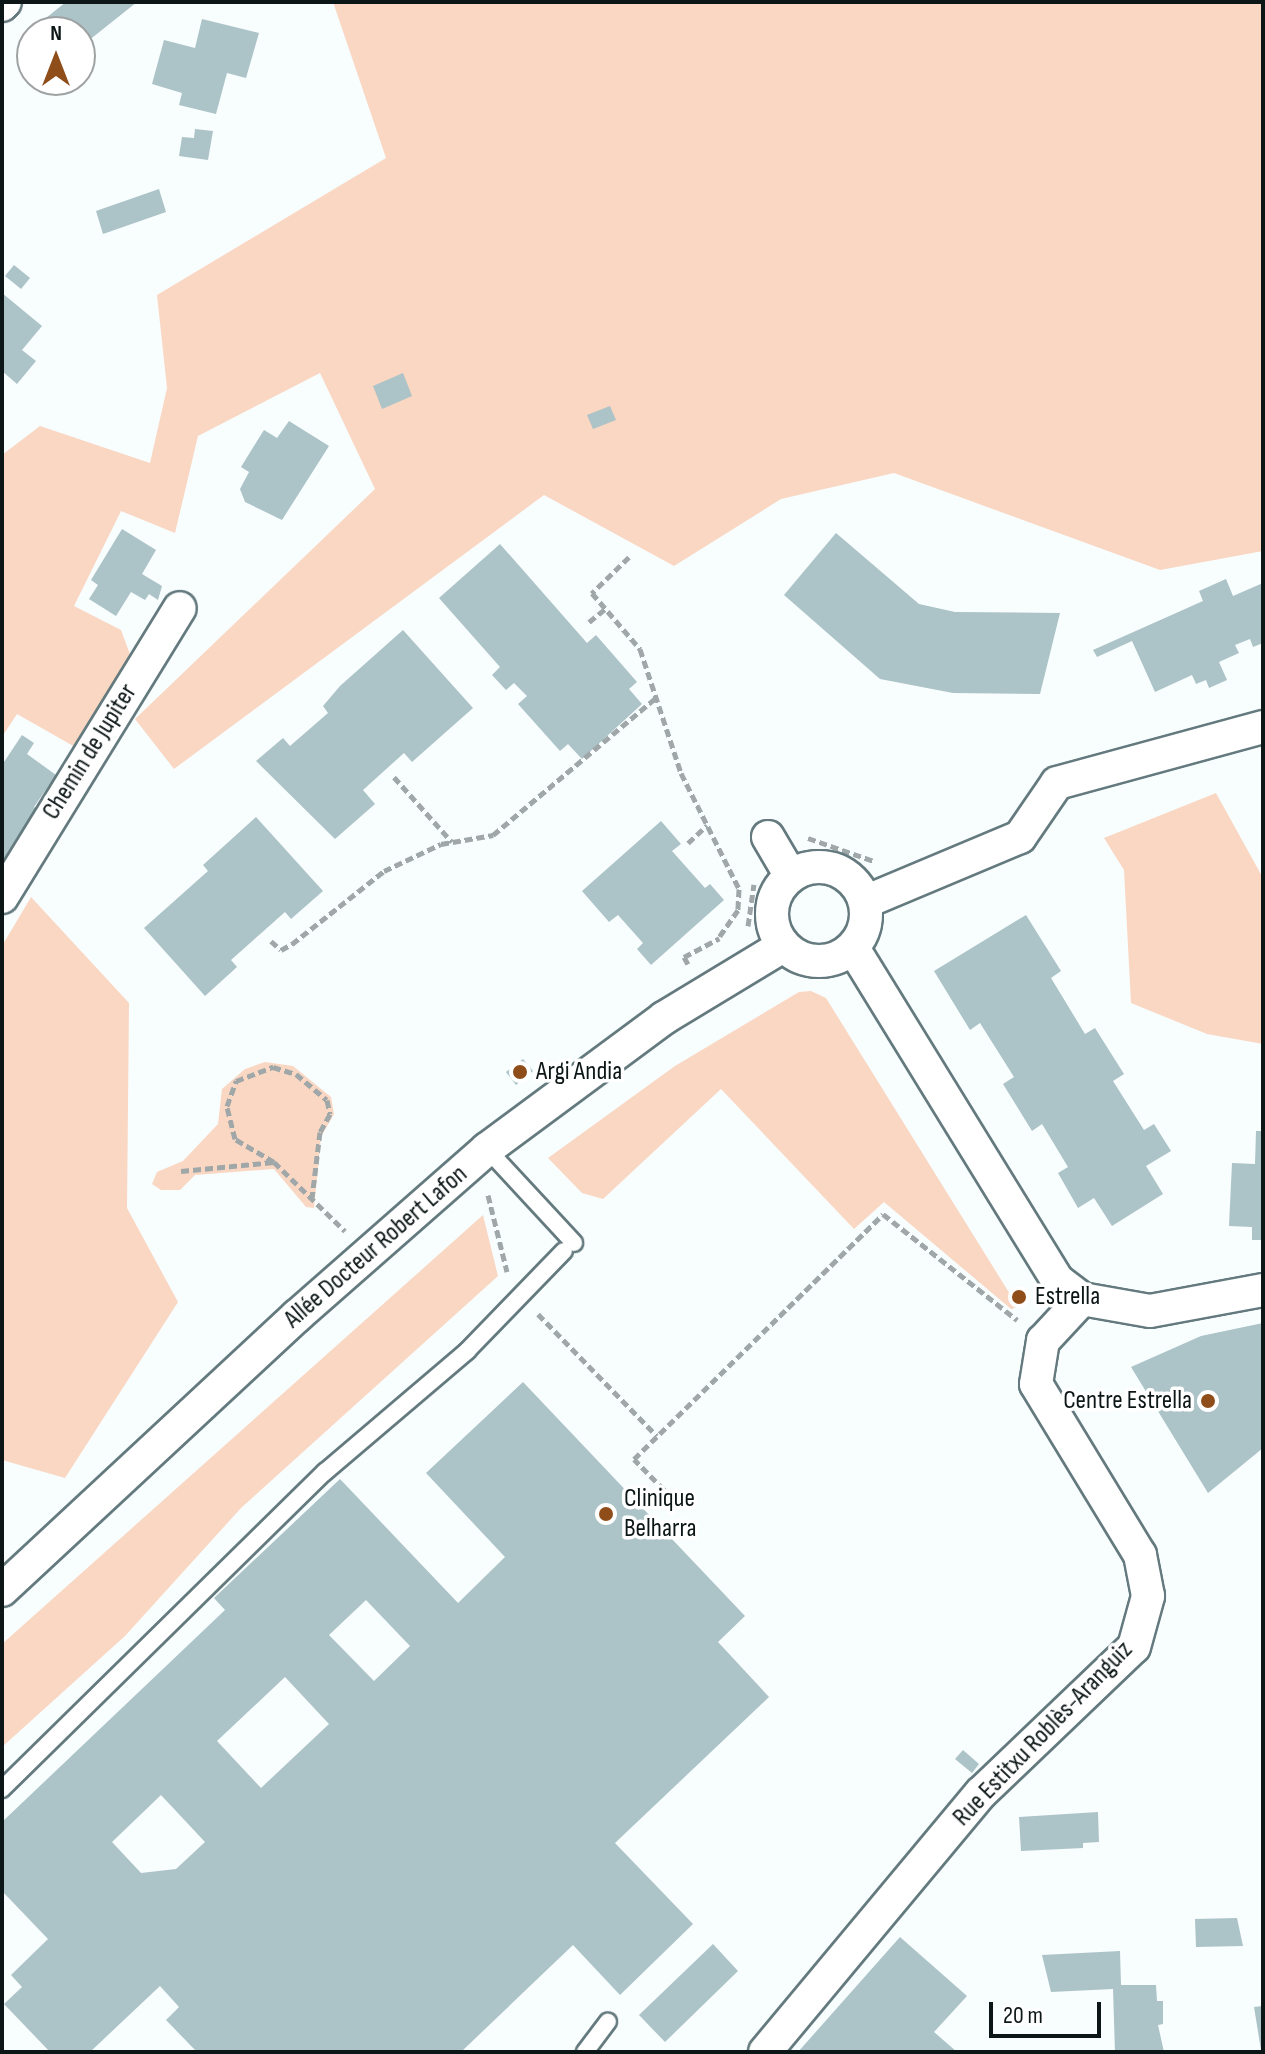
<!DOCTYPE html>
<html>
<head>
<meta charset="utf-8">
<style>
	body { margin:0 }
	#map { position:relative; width:1265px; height:2054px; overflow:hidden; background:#f8fdfe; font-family:"Sofia Sans Condensed",sans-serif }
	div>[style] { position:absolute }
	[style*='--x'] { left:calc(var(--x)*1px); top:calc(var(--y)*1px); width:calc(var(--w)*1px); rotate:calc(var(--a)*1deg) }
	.green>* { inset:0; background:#f9d7c3 }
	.building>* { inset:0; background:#acc3c7 }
	.path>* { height:5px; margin-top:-2.5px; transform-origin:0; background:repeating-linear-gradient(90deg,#a0a7a8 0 8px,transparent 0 12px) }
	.roads { filter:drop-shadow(2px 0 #647a7e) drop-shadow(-2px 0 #647a7e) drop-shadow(0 2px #647a7e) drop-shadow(0 -2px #647a7e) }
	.service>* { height:16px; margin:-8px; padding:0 8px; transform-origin:8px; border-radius:8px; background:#fff }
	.minor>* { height:32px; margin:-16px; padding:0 16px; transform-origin:16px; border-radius:16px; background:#fff }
	.minor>.ring { margin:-16px; padding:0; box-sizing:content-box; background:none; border:32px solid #fff; border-radius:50% }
	.dots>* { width:22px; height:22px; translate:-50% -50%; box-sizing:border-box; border:4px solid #fff; border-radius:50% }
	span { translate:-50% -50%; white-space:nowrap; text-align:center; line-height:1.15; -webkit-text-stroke:7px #fff; paint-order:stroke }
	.street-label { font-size:26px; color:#0d1617 }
	.poi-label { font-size:26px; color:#0d1617 }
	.left { translate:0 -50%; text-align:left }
	.right { translate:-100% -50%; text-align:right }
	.frame { position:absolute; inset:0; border:4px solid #0d1617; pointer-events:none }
	.north { position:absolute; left:16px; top:16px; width:80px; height:80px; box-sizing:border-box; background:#fff; border:2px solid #9ea2a2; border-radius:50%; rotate:0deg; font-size:22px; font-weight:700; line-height:32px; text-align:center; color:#0d1617 }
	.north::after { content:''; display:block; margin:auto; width:28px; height:36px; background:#8f4d1a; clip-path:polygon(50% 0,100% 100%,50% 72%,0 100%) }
	.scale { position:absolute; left:989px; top:2002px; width:112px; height:36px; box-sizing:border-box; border:4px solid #0d1617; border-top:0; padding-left:10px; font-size:24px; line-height:28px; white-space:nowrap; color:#0d1617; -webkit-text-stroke:6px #fff; paint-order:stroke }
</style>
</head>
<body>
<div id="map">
	<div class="green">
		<i style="clip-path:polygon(333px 2px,1263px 2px,1263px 551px,1160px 570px,894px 473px,781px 499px,674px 566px,544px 495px,174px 769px,135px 719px,375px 489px,320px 373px,198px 436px,175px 533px,121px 511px,74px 606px,121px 630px,134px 665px,75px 747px,17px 714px,2px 737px,2px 455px,40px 426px,150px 463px,167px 388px,157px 295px,386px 158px)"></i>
		<i style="clip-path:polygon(1216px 793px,1263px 878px,1263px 1044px,1207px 1034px,1131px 1003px,1124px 870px,1104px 838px)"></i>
		<i style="clip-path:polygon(31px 897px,129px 1003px,127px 1208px,178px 1302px,65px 1478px,2px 1460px,2px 946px)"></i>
		<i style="clip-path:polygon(811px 991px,826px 998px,1018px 1307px,1011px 1309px,884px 1202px,854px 1229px,721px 1089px,603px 1199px,582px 1193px,548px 1158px,675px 1066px,799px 992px)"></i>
		<i style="clip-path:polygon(265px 1062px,293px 1066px,331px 1097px,334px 1114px,321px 1137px,314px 1208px,306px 1207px,274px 1169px,195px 1175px,180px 1190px,161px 1190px,152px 1184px,157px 1172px,183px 1161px,218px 1124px,222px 1089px,245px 1069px)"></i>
		<i style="clip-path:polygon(483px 1215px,498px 1276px,241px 1508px,125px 1636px,2px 1747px,2px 1644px)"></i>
	</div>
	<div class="building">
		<i style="clip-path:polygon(66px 2px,137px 2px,83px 45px,80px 32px,57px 32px,46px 18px)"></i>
		<i style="clip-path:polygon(202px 19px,259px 33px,246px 78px,227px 73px,216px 114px,179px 105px,182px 93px,152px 84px,164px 40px,195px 48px)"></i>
		<i style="clip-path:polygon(195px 129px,213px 131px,208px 160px,179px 156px,182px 137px,194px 138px)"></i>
		<i style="clip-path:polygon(159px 189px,166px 212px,103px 234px,96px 211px)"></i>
		<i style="clip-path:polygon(14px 265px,30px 278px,21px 289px,5px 276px)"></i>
		<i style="clip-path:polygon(2px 293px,42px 326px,22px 350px,36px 361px,17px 384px,2px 371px)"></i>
		<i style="clip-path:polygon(403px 373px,412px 396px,382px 409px,373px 386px)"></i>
		<i style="clip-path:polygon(610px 406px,616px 420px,593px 429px,587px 415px)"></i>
		<i style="clip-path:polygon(289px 421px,329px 446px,282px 520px,245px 502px,240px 489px,249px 472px,241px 467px,264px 430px,277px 438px)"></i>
		<i style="clip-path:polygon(122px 529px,156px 550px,142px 574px,162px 586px,158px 600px,149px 594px,145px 600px,131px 592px,116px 616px,89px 599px,98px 585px,91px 580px)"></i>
		<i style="clip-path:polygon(836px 533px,919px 604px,955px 612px,1060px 613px,1040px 694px,953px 693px,880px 679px,784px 595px)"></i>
		<i style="clip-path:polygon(500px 544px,587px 643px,596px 635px,637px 682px,629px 689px,642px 704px,582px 759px,568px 744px,560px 751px,518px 704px,527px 696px,514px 683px,506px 690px,492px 675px,500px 667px,439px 598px)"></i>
		<i style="clip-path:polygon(1226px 579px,1233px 596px,1263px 583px,1263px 643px,1253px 647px,1250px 639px,1235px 645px,1239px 653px,1219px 662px,1227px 680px,1209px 688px,1206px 680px,1196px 684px,1192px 675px,1155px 692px,1132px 641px,1097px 657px,1093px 650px,1203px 601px,1199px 591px)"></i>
		<i style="clip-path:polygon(403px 630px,473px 708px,412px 762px,404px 753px,363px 790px,375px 804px,335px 839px,256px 761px,283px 738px,290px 746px,328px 713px,323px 706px,340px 686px)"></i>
		<i style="clip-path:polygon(22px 735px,34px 743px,27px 754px,56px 775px,34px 807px,39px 810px,2px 863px,2px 765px)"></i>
		<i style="clip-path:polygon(256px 817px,323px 891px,291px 919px,285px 912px,231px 960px,237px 967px,205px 996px,144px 928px,208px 871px,203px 865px)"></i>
		<i style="clip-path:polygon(661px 821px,681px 844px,672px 851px,705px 888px,710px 884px,724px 900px,651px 965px,637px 949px,643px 943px,618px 915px,609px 922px,582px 891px)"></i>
		<i style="clip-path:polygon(1026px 915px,1061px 971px,1051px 978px,1085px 1034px,1095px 1028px,1124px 1074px,1113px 1081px,1144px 1130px,1154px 1124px,1171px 1151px,1146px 1166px,1163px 1194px,1112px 1226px,1094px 1198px,1078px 1208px,1058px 1173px,1068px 1167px,1042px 1124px,1032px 1131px,1003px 1084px,1014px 1077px,980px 1023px,970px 1030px,934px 971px)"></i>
		<i style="clip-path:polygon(523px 1059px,533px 1071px,516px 1085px,506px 1072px)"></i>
		<i style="clip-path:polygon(1256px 1131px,1263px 1131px,1263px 1240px,1252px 1240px,1252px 1227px,1229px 1226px,1232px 1163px,1255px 1164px)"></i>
		<i style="clip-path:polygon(1021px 1286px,1029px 1301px,1018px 1307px,1010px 1293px)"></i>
		<i style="clip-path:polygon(1263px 1323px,1263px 1448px,1208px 1493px,1131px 1367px,1201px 1336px)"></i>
		<i style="clip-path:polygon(evenodd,523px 1382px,745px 1616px,718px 1642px,769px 1697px,615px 1843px,693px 1924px,620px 1995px,573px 1945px,461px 2052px,197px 2052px,166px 2020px,179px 2007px,160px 1986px,90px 2052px,50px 2052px,4px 2004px,22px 1987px,11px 1975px,48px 1939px,2px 1891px,2px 1822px,225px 1610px,214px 1598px,340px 1479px,458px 1603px,505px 1557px,426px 1473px,523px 1382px,366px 1600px,410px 1646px,374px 1681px,329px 1635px,366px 1600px,523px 1382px,285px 1677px,329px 1724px,261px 1788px,217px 1741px,285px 1677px,523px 1382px,161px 1795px,205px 1842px,176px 1869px,141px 1873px,112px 1842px,161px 1795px)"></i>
		<i style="clip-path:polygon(963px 1750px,979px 1764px,972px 1773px,955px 1759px)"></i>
		<i style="clip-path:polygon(1098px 1812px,1099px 1842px,1083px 1843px,1083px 1848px,1021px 1851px,1019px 1817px)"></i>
		<i style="clip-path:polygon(1237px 1918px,1243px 1946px,1196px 1947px,1195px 1919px)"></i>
		<i style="clip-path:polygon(900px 1937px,967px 1996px,934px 2032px,957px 2052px,798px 2052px)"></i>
		<i style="clip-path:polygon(713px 1944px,738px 1971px,665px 2042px,639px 2015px)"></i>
		<i style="clip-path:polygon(1120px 1951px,1121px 1985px,1156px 1985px,1157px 2001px,1163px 2001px,1163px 2024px,1158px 2025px,1164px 2052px,1115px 2052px,1113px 1989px,1051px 1992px,1042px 1955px)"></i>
		<i style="clip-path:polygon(1263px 2006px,1263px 2050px,1261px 2050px,1254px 2007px)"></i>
	</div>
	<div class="path">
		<i style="--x:629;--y:557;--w:52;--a:135.8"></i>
		<i style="--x:592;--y:593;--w:74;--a:49.4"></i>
		<i style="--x:640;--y:649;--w:131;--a:71.7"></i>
		<i style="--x:681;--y:773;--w:130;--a:63.4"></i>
		<i style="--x:739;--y:889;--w:21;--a:93"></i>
		<i style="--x:738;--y:910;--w:33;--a:125"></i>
		<i style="--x:589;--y:622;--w:22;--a:-39"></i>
		<i style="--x:394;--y:777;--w:87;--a:48.3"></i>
		<i style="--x:808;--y:838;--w:70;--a:19.2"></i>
		<i style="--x:688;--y:843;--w:26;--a:-43"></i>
		<i style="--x:748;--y:926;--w:42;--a:-81.9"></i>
		<i style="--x:271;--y:941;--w:13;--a:42"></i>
		<i style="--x:281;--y:950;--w:13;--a:-29"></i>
		<i style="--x:292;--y:944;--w:117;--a:-38.4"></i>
		<i style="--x:384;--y:871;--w:63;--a:-25.3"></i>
		<i style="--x:441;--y:844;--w:53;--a:-9.8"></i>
		<i style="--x:493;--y:835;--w:214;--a:-40.1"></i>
		<i style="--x:688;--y:964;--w:8;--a:-120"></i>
		<i style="--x:684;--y:957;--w:40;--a:-28"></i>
		<i style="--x:274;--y:1162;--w:45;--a:-149.5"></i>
		<i style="--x:235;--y:1139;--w:34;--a:-104"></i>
		<i style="--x:227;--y:1106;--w:27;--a:-70"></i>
		<i style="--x:236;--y:1081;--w:40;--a:-21"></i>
		<i style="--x:273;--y:1067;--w:24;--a:17"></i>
		<i style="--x:296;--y:1074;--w:40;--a:40"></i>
		<i style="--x:327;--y:1100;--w:14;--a:78"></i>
		<i style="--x:330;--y:1114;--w:21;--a:119"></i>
		<i style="--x:320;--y:1132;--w:66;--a:96.9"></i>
		<i style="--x:181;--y:1171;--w:93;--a:-5.5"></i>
		<i style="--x:274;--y:1162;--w:99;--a:44.2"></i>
		<i style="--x:488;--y:1195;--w:79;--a:76.1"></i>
		<i style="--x:538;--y:1314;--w:170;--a:45.7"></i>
		<i style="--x:681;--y:1507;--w:67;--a:-134.4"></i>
		<i style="--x:634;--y:1459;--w:349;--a:-44.5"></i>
		<i style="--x:883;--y:1214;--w:171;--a:38.3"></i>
	</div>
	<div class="roads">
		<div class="service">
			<i style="--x:487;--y:1149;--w:128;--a:47.2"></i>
			<i style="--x:2;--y:1789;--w:453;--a:-44.5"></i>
			<i style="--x:325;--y:1472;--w:187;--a:-40.4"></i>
			<i style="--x:467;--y:1351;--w:139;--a:-45.9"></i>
			<i style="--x:585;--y:2052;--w:38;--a:-53"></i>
		</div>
		<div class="minor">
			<i style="--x:2;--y:5;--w:4;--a:-45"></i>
			<i style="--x:768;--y:837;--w:45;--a:59.5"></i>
			<i class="ring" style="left:772px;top:867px;width:62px;height:62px"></i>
			<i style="--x:2;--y:897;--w:339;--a:-58.4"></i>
			<i style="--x:865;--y:902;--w:168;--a:-22.8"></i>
			<i style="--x:1020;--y:837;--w:65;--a:-55.6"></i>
			<i style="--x:1057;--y:783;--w:213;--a:-15.2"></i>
			<i style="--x:853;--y:948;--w:390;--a:58.4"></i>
			<i style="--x:1057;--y:1280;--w:31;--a:37"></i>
			<i style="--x:1082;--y:1299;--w:69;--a:10"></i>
			<i style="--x:1150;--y:1311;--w:115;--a:-10.5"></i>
			<i style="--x:2;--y:1590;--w:403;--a:-42.9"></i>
			<i style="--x:297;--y:1316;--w:253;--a:-41.3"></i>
			<i style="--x:487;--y:1149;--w:220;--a:-36.5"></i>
			<i style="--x:664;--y:1018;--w:139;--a:-31.2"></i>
			<i style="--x:765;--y:2052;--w:337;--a:-50.2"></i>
			<i style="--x:981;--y:1793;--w:211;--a:-43.7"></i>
			<i style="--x:1134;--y:1647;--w:53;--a:-74.6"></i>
			<i style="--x:1148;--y:1596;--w:42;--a:-101"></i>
			<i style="--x:1140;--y:1555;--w:200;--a:-121.3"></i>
			<i style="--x:1036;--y:1384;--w:44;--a:-80.8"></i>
			<i style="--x:1043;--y:1341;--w:57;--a:-47.1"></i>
		</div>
	</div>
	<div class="dots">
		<i style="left:520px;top:1072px;background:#8f4d1a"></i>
		<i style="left:1019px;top:1297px;background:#8f4d1a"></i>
		<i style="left:1208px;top:1401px;background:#8f4d1a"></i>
		<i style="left:606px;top:1514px;background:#8f4d1a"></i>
	</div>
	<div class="street-label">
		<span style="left:90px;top:752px;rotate:-58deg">Chemin de Jupiter</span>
		<span style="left:376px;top:1247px;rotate:-41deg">Allée Docteur Robert Lafon</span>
		<span style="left:1043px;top:1734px;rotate:-46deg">Rue Estitxu Roblès-Aranguiz</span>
	</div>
	<div class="poi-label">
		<span class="left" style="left:536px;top:1072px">Argi Andia</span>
		<span class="left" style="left:1035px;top:1297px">Estrella</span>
		<span class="right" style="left:1192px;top:1401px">Centre Estrella</span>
		<span class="left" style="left:624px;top:1514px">Clinique<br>Belharra</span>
	</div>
	<div class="frame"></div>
	<div class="north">N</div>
	<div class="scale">20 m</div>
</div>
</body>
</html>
